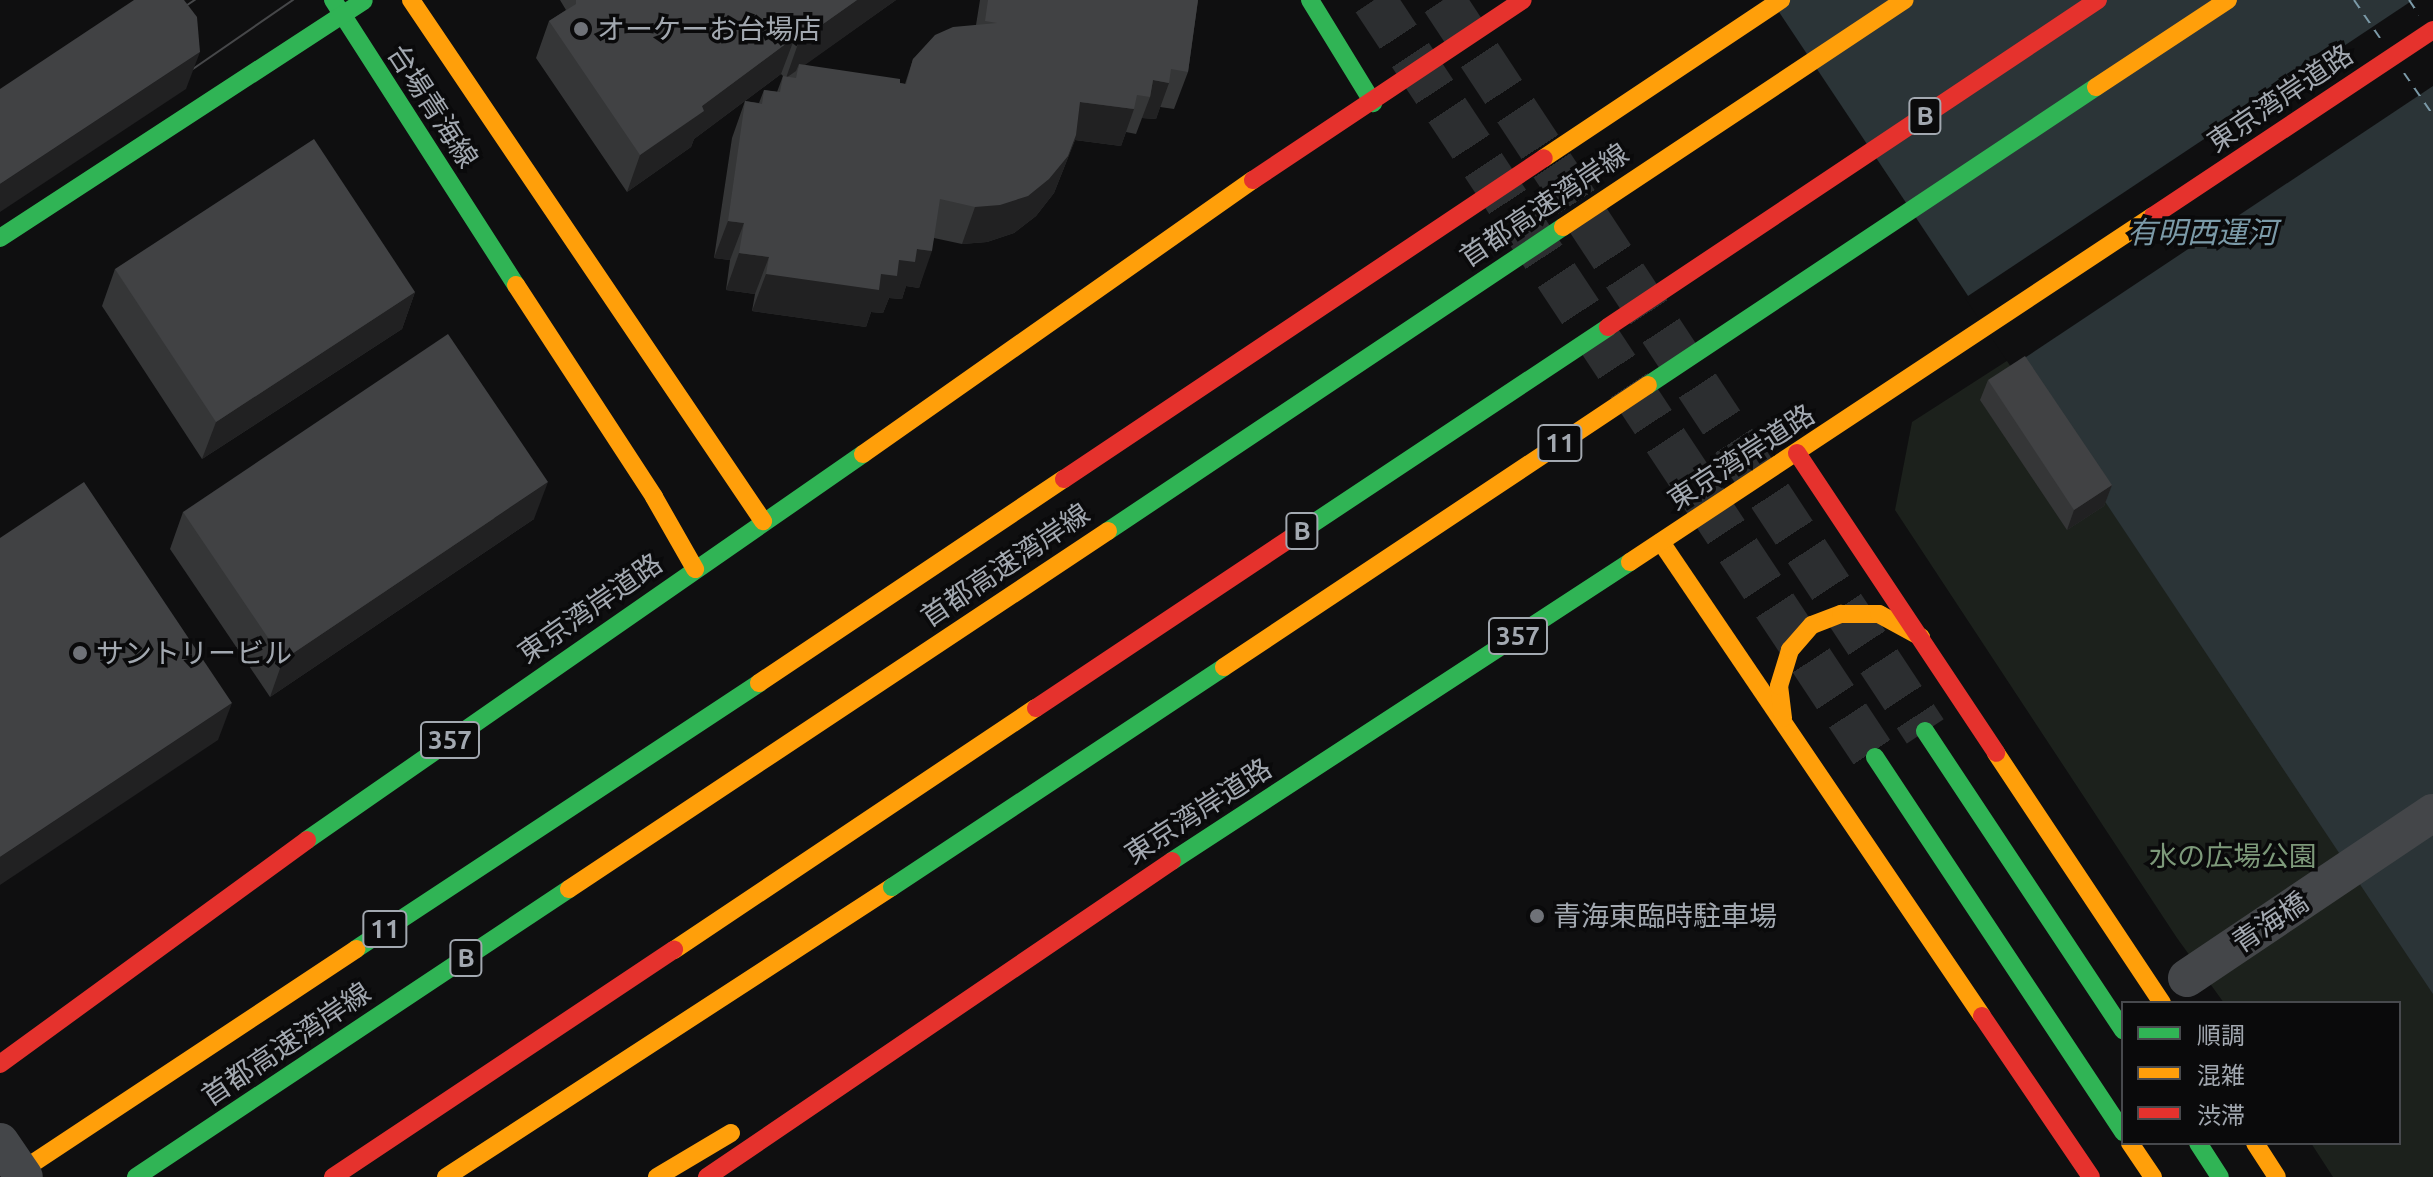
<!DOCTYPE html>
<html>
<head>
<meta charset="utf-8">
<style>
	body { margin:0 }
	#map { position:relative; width:2433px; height:1177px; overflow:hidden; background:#0f0f10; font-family:Ubuntu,"Noto Sans JP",sans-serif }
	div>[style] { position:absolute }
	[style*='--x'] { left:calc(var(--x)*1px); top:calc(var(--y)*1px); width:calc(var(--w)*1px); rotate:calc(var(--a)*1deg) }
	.green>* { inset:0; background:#1c211c }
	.water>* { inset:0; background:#2b3437 }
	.pier>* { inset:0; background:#0f0f10 }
	.ferry>* { height:2px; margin-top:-1px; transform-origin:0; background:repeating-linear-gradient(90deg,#7b9aa8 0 10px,transparent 0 18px) }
	.secondary-tunnel>* { height:44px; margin-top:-22px; transform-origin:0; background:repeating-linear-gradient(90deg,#2c2e30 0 44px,transparent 0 66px) }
	.street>* { height:38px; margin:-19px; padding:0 19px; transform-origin:19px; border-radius:19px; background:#444649 }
	.fast>* { height:18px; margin:-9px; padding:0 9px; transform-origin:9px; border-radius:9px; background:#30b455 }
	.slow>* { height:18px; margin:-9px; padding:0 9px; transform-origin:9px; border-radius:9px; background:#ff9f0a }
	.jam>* { height:18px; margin:-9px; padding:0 9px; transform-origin:9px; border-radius:9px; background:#e5322d }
	.tram>* { height:2px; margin:-1px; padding:0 1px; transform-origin:1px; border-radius:1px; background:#464749 }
	.street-bridge>* { height:38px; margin:-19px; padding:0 19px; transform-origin:19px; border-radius:19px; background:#444649 }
	.fast-bridge>* { height:18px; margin:-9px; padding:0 9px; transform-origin:9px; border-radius:9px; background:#30b455 }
	.slow-bridge>* { height:18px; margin:-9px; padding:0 9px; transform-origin:9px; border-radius:9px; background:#ff9f0a }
	.jam-bridge>* { height:18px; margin:-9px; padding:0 9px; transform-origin:9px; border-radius:9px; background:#e5322d }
	.wall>* { inset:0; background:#353637 }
	.shaded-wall>* { inset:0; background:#212122 }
	.building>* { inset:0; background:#414244 }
	.dots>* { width:22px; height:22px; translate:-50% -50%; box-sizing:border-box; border:4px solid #0a0a0b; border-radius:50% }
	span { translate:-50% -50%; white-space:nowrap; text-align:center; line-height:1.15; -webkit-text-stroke:7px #0a0a0b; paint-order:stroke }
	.shield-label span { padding:2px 6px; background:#0a0a0b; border:2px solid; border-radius:6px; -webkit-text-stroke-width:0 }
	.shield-label { font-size:26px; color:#a2a8b0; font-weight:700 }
	.poi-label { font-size:28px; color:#a2a8b0 }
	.left { translate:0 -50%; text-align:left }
	.street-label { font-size:28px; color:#a2a8b0 }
	.park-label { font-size:28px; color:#7d997a }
	.water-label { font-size:30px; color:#7b9aa8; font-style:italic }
	.legend { position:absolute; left:2121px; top:1001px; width:280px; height:144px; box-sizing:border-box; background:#0a0a0b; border:2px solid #47494d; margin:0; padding:10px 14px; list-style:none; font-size:24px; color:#a2a8b0 }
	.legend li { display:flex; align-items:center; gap:16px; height:40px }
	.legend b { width:40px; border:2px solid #47494d }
</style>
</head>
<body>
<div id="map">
	<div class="green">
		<i style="clip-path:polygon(2013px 357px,2433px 988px,2433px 1177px,2333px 1177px,2311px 1143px,2399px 1143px,2399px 1003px,2224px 1003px,2177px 938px,1895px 510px,1912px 422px)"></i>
	</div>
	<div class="water">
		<i style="clip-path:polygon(1771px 0,2433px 0,2433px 994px)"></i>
	</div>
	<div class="pier">
		<i style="clip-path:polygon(2413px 0,2433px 0,2433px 86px,2011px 367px,1965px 298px)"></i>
	</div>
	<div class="ferry">
		<i style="--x:2354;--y:0;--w:46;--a:55.6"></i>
		<i style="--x:2409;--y:0;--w:18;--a:56"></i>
		<i style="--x:2404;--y:73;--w:51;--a:55.4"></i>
	</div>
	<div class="secondary-tunnel">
		<i style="--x:1374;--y:0;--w:908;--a:56.5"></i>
		<i style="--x:1443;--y:0;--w:876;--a:56.6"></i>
	</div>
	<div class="street">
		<i style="--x:2187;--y:978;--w:296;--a:-33.9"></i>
	</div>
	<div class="fast">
		<i style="--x:333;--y:0;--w:339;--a:57.3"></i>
		<i style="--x:1310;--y:0;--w:121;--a:58.5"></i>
		<i style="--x:0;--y:238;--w:434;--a:-33.1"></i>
		<i style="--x:1108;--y:531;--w:547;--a:-33.75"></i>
		<i style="--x:1291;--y:538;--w:381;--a:-33.6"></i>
		<i style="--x:1925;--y:731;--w:359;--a:56.5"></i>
		<i style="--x:1875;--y:757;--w:450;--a:56.5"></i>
		<i style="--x:307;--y:840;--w:677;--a:-34.77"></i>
		<i style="--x:1172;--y:861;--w:547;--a:-33.14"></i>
		<i style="--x:356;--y:949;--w:483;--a:-33.4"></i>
		<i style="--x:2198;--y:1143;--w:40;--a:57.1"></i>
		<i style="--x:136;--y:1177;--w:520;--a:-33.63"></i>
	</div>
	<div class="slow">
		<i style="--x:411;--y:0;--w:629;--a:55.96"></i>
		<i style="--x:1563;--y:227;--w:410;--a:-33.6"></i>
		<i style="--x:516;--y:285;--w:253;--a:56.9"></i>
		<i style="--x:654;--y:497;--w:83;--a:60.3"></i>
		<i style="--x:863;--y:454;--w:477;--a:-35.1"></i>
		<i style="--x:1661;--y:542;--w:572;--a:55.89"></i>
		<i style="--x:1630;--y:562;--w:627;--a:-33.49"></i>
		<i style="--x:1783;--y:718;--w:32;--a:-97"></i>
		<i style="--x:1779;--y:686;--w:38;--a:-73"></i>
		<i style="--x:1790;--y:650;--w:33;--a:-49"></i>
		<i style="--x:1812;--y:625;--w:31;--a:-21"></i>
		<i style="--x:1841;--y:614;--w:38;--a:0"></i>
		<i style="--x:1879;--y:614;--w:48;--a:28.7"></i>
		<i style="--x:1996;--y:753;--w:300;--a:56.4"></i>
		<i style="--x:569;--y:889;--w:647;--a:-33.59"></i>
		<i style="--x:674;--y:950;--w:435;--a:-33.8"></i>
		<i style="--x:2130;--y:1143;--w:41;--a:55.9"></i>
		<i style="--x:2255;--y:1143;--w:40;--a:57.1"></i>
		<i style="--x:12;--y:1177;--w:413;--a:-33.5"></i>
		<i style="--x:446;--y:1177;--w:532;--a:-33.03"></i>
		<i style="--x:657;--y:1177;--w:86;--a:-30.7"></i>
	</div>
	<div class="jam">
		<i style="--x:1253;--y:180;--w:324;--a:-33.7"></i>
		<i style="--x:2153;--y:216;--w:336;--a:-33.6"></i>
		<i style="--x:1608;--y:327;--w:589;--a:-33.72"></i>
		<i style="--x:1797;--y:453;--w:360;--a:56.4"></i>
		<i style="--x:1036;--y:708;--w:306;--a:-33.7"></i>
		<i style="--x:1982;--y:1016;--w:194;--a:55.9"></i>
		<i style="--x:0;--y:1064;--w:380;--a:-36.1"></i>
		<i style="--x:333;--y:1177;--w:410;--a:-33.7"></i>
		<i style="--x:707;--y:1177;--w:562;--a:-34.2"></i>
	</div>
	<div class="tram">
		<i style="--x:171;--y:16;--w:29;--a:-34"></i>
		<i style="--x:174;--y:82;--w:145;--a:-34.6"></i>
	</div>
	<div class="street-bridge">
		<i style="--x:0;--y:1142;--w:42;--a:55.6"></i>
	</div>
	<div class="fast-bridge">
		<i style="--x:1648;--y:385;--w:538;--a:-33.63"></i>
		<i style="--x:892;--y:887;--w:398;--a:-33.5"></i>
	</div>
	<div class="slow-bridge">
		<i style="--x:2096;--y:87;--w:158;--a:-33.4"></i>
		<i style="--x:1544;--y:158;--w:285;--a:-33.7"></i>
		<i style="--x:1224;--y:667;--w:509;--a:-33.63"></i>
		<i style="--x:759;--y:683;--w:367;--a:-33.8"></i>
	</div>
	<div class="jam-bridge">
		<i style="--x:1064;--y:479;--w:577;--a:-33.77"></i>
	</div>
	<div class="wall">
		<i style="clip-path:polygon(560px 0,896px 0,804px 65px,905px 84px,913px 59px,976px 25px,980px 0,1198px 0,1188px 72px,1174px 109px,1160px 107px,1156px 119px,1142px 118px,1136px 134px,1126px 132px,1121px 146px,1075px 140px,1054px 193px,1036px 216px,1014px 233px,987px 242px,962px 244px,934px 238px,919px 288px,906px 286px,902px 299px,889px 298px,883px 313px,871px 312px,866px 327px,752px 311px,755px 294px,726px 290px,730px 260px,714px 258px,732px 138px,745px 101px,759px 103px,764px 90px,777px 92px,783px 76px,781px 74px,694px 139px,691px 147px,627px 192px,536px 58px,549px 21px,566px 10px)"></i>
		<i style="clip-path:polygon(115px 269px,415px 292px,402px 329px,202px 459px,102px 306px)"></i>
		<i style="clip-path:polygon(1988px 380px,2112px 485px,2104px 506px,2067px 530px,1980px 400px)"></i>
		<i style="clip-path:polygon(183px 512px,534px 519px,270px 697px,170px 549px)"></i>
	</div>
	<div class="shaded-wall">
		<i style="clip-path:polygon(857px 0,896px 0,798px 70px,799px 64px,796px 71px,786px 78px,799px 41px)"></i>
		<i style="clip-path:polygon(795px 37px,781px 74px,694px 139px,691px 147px,627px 192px,640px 155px,702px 106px)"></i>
		<i style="clip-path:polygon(200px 52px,186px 89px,0 212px,0 184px)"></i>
		<i style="clip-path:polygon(1153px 80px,1169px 83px,1156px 119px,1142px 118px,1150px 97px)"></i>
		<i style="clip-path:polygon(1080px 102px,1134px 109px,1121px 146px,1075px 140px,1054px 193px,1036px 216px,1014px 233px,987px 242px,962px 244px,975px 207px)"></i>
		<i style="clip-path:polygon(728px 221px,744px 223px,730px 260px,714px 258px)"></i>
		<i style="clip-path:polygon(917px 249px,932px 251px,919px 288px,906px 286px,902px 299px,889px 298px,883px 313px,871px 312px,866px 327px,752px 311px,766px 274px,881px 274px,899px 260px)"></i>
		<i style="clip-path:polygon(739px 253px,769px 257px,755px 294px,726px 290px)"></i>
		<i style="clip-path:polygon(415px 292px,402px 329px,202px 459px,216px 422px)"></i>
		<i style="clip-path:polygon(548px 482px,534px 519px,270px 697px,283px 660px)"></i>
		<i style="clip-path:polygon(2112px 485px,2104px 506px,2067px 530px,2074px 510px)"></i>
		<i style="clip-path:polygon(232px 703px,218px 740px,0 885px,0 857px)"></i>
	</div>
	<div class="building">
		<i style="clip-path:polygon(134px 0,184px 0,197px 17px,200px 52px,0 184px,0 89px)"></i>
		<i style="clip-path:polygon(576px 0,857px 0,799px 41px,795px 37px,702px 106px,704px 111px,640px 155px,549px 21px,576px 4px)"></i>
		<i style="clip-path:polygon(988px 0,1198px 0,1188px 72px,1171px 69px,1169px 83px,1153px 80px,1150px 97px,1137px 95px,1134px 109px,1080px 102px,1076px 135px,1068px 156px,1049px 179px,1028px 196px,1000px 205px,975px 207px,940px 199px,932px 251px,917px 249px,915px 262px,899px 260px,897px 276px,881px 274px,879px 290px,766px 274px,769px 257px,739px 253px,744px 223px,728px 221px,745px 101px,762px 104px,764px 90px,780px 92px,783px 76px,796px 78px,799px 64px,900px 79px,900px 83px,906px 84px,913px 59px,935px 35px,953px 27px,997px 23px,985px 21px)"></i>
		<i style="clip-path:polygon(314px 139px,415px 292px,216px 422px,115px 269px)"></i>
		<i style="clip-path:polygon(448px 334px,548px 482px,283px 660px,183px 512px)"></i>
		<i style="clip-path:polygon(2025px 356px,2112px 485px,2074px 510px,1988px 380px)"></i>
		<i style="clip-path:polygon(84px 482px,232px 703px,0 857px,0 538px)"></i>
	</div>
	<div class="dots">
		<i style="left:581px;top:29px;background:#6f7278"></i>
		<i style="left:80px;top:653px;background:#6f7278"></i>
		<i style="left:1537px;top:916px;background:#6f7278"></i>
	</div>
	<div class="shield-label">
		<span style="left:1925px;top:116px">B</span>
		<span style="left:1560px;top:443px">11</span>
		<span style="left:1302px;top:531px">B</span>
		<span style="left:1518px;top:636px">357</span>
		<span style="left:450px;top:740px">357</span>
		<span style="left:385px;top:929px">11</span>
		<span style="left:466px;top:958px">B</span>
	</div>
	<div class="poi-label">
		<span class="left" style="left:597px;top:29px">オーケーお台場店</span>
		<span class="left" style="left:96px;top:653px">サントリービル</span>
		<span class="left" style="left:1553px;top:916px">青海東臨時駐車場</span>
	</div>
	<div class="street-label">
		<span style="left:2280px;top:98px;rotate:-34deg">東京湾岸道路</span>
		<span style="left:433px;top:106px;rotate:57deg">台場青海線</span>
		<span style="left:1544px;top:205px;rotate:-34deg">首都高速湾岸線</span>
		<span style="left:1741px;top:457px;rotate:-33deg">東京湾岸道路</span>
		<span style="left:1005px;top:565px;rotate:-34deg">首都高速湾岸線</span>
		<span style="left:590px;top:608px;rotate:-35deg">東京湾岸道路</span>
		<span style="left:1198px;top:811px;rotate:-33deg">東京湾岸道路</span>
		<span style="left:2270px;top:922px;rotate:-34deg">青海橋</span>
		<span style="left:286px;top:1044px;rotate:-34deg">首都高速湾岸線</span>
	</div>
	<div class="park-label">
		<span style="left:2233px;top:856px">水の広場公園</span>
	</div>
	<div class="water-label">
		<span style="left:2202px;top:232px">有明西運河</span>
	</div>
	<ul class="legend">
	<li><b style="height:10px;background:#30b455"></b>順調</li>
	<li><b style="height:10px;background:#ff9f0a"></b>混雑</li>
	<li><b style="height:10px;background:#e5322d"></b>渋滞</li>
	</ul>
</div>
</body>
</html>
